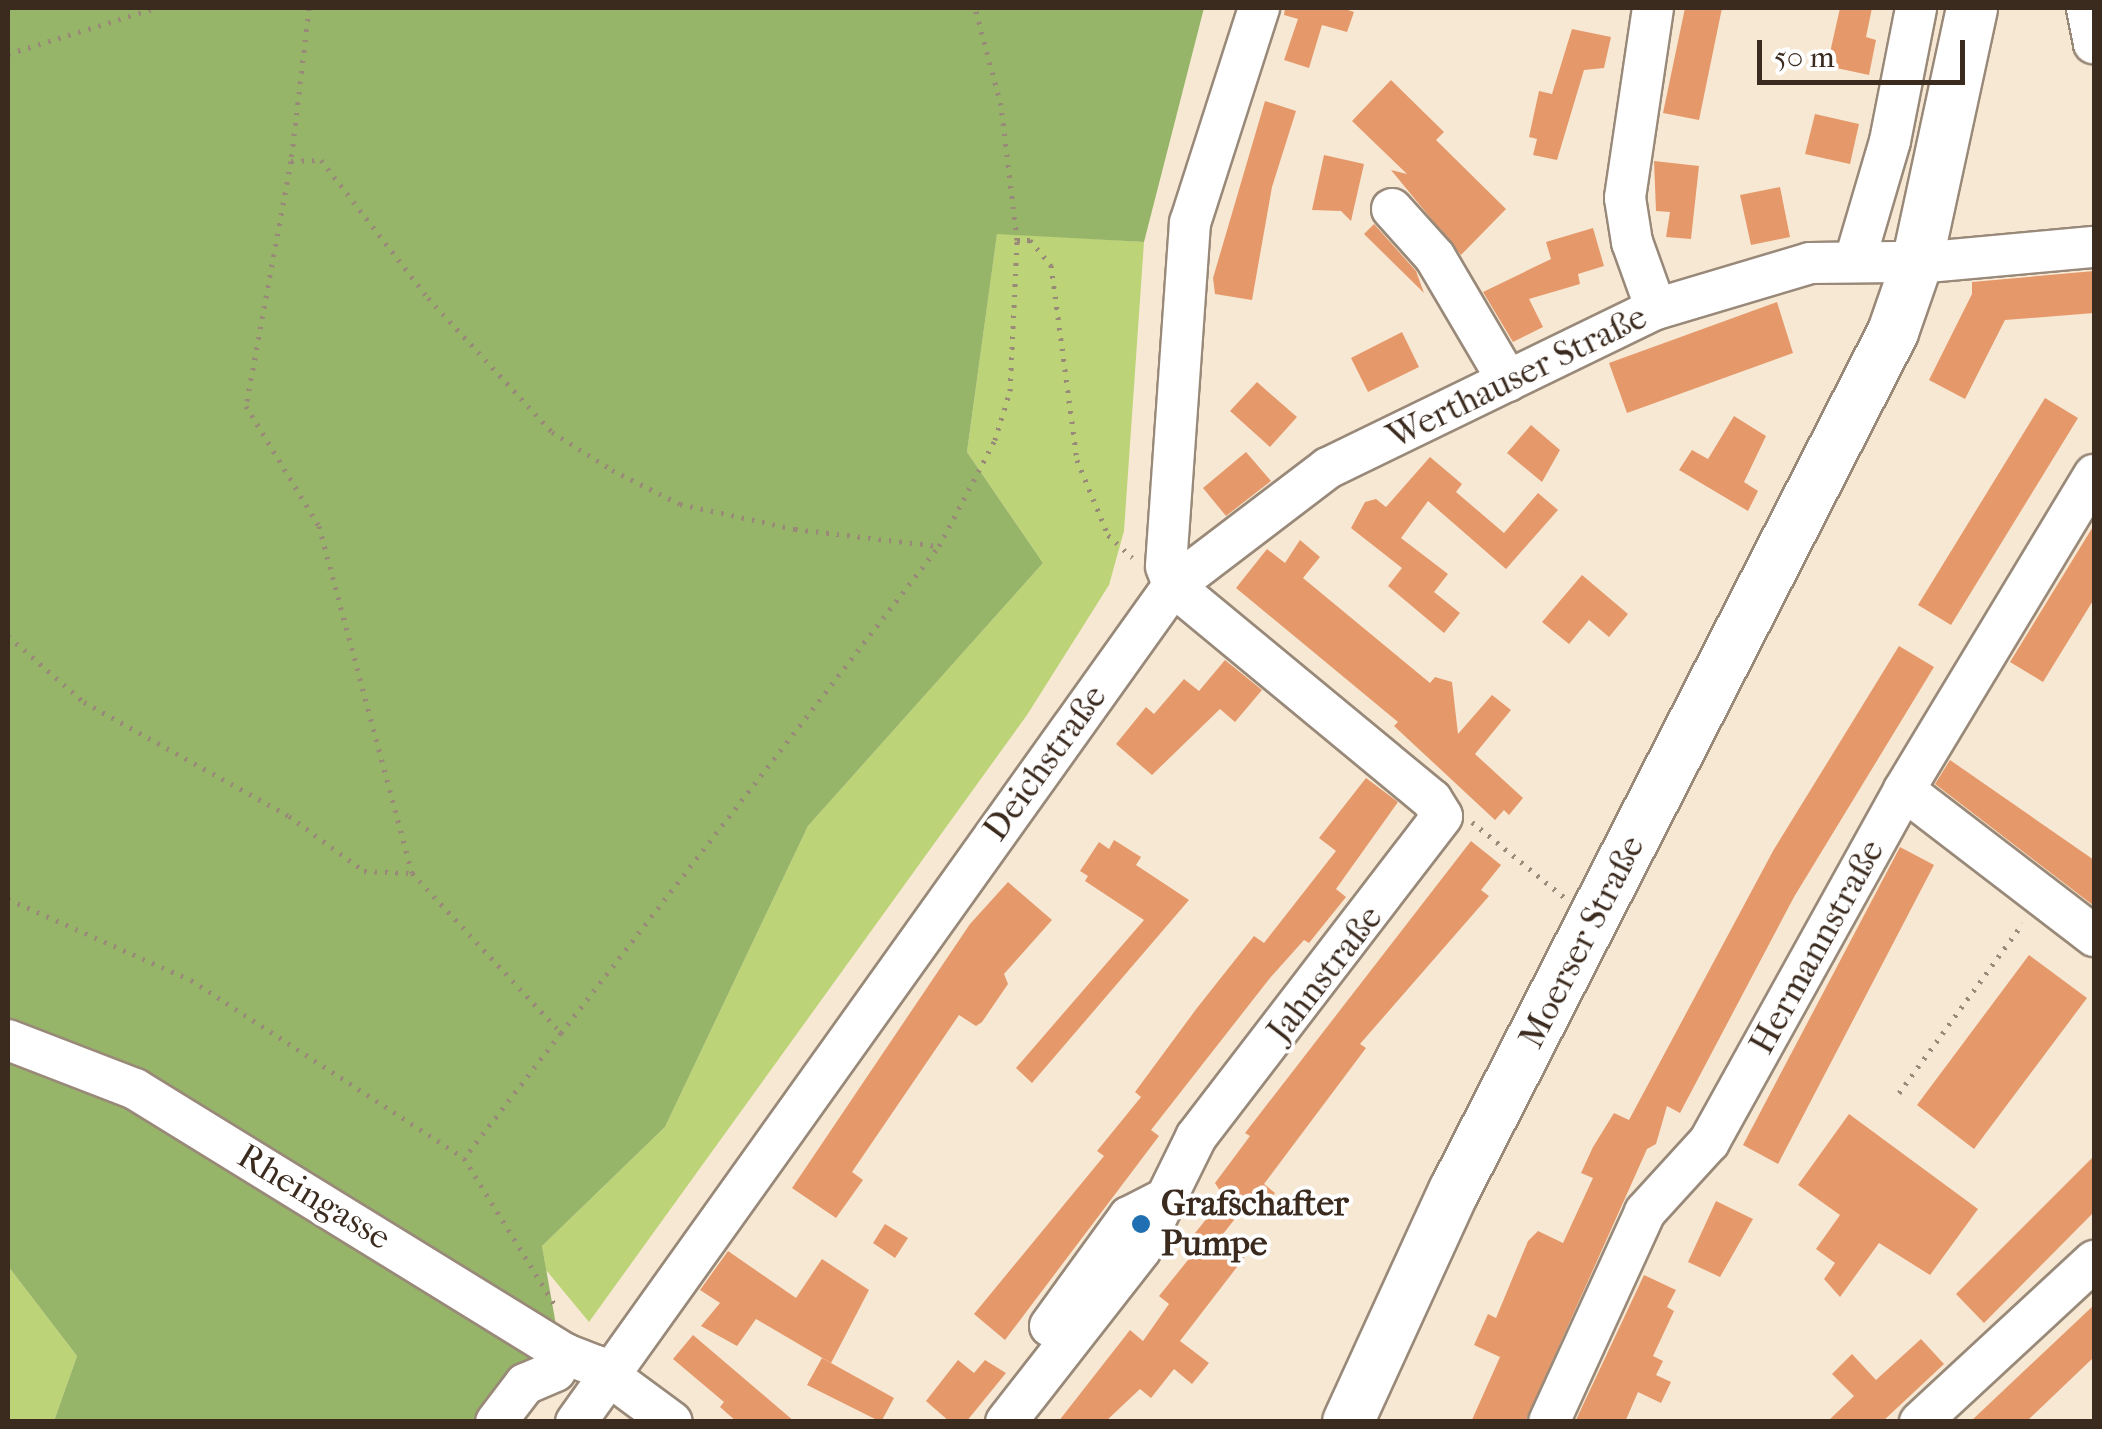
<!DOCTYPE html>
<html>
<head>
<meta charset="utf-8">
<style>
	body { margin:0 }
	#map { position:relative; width:2102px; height:1429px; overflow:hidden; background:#f7e8d4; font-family:"IM FELL French Canon",serif }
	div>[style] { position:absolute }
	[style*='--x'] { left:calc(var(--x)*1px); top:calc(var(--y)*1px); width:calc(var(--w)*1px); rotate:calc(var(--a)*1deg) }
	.green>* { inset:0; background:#bdd377 }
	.forest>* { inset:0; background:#96b568 }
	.building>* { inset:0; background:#e5996b }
	.path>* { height:5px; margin-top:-2.5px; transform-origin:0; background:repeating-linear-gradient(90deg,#998979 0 2.5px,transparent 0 10.5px) }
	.roads { filter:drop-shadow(2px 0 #998979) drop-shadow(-2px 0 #998979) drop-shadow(0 2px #998979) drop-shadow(0 -2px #998979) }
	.minor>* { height:40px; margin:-20px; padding:0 20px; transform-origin:20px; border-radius:20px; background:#fff }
	.major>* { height:50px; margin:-25px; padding:0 25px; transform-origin:25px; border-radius:25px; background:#fff }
	.dots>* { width:28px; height:28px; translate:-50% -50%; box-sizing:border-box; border:5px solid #fff; border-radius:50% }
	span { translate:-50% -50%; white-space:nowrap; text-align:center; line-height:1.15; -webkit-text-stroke:8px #fff; paint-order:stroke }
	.street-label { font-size:35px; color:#3b2a1e }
	.poi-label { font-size:35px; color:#3b2a1e; font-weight:700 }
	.left { translate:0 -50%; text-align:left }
	.frame { position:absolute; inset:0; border:10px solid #3b2a1e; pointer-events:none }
	.scale { position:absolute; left:1757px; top:40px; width:208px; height:45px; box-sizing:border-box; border:5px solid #3b2a1e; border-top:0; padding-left:12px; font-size:30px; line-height:35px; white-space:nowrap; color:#3b2a1e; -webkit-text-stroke:8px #fff; paint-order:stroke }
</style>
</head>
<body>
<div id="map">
	<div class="green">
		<i style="clip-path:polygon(997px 233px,1144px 242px,1124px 531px,1109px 585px,1027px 715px,589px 1322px,546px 1270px,542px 1246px,665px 1127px,808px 826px,1043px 563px,967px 452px)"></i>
		<i style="clip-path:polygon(8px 1266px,77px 1356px,54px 1421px,8px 1422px)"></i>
	</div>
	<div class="forest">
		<i style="clip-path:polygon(8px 8px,1204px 8px,1144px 242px,997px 234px,967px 452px,1043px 563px,808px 826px,665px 1127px,542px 1246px,556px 1325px,480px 1421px,54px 1421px,77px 1356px,8px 1266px)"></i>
	</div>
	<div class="building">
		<i style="clip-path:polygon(1285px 8px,1342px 8px,1354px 12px,1347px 32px,1322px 25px,1309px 68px,1284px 60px,1298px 19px,1284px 15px)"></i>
		<i style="clip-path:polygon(1685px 8px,1722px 8px,1699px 120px,1663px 113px)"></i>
		<i style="clip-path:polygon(1840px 8px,1872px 8px,1866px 37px,1876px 40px,1869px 75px,1827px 66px)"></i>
		<i style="clip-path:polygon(1572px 29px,1611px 37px,1604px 68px,1584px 70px,1557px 160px,1533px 155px,1537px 139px,1529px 137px,1539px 91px,1552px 94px)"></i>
		<i style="clip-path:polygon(1391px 80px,1444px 132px,1436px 140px,1506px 209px,1461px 255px,1391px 170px,1407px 174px,1352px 121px)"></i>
		<i style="clip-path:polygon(1265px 101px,1296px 111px,1272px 187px,1252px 300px,1215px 294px,1213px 278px)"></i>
		<i style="clip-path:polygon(1815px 114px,1859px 124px,1850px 164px,1805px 154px)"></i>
		<i style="clip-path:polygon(1324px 155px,1364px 164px,1351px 221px,1341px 211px,1312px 210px)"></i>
		<i style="clip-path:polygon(1654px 161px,1699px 166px,1691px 239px,1666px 237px,1670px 212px,1656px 211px)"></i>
		<i style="clip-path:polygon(1780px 187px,1790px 237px,1751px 245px,1740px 195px)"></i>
		<i style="clip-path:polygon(1374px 224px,1416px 271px,1424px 293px,1364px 234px)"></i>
		<i style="clip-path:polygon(1593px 228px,1604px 266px,1578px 274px,1580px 284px,1529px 299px,1543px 327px,1513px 342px,1483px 292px,1551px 259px,1546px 242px)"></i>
		<i style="clip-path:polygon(2094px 271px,2094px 313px,2005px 320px,1965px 399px,1929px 380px,1972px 294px,1972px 282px)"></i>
		<i style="clip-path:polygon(1777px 302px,1793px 353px,1627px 413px,1609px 363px)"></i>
		<i style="clip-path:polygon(1402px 332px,1419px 367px,1368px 392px,1351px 358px)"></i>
		<i style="clip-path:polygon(1257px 382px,1297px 417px,1270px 447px,1230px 411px)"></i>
		<i style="clip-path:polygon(2045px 398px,2078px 418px,1951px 625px,1918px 605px)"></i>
		<i style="clip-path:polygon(1734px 416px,1766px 436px,1744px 482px,1758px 491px,1748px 511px,1679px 470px,1692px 450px,1708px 459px)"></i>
		<i style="clip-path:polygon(1531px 425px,1560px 450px,1542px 482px,1507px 453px)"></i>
		<i style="clip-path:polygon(1246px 452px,1271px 481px,1226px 516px,1203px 488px)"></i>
		<i style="clip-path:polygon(1430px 457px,1462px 484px,1456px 492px,1504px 533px,1538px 493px,1558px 510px,1506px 569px,1428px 501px,1401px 538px,1448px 574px,1434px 592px,1460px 613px,1444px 633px,1388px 586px,1402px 568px,1351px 528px,1365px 502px,1376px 499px,1386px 507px)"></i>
		<i style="clip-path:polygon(2094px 525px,2094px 599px,2043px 682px,2010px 662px)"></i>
		<i style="clip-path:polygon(1300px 540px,1320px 557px,1303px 578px,1430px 683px,1435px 677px,1452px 682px,1458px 734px,1492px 695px,1511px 710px,1475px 754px,1523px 798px,1509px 815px,1504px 810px,1495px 820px,1394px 726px,1398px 722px,1236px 588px,1267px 549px,1285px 563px)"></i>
		<i style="clip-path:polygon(1582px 575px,1628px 614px,1609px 637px,1589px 620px,1569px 644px,1542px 622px)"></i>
		<i style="clip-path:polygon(1899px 646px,1934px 667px,1794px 897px,1680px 1113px,1667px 1106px,1656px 1144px,1647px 1149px,1525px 1422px,1471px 1422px,1500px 1357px,1474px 1345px,1488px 1314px,1496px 1318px,1528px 1241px,1538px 1231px,1563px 1243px,1593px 1178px,1581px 1173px,1593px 1147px,1614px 1113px,1629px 1120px,1773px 851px)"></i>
		<i style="clip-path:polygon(1225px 660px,1262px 690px,1235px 722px,1220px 709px,1152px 775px,1116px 744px,1146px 707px,1154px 714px,1184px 679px,1199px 691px)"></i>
		<i style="clip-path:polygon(1950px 760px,2094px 860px,2094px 906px,1935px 784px)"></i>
		<i style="clip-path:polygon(1366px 778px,1398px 802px,1336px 889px,1346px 897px,1309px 943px,1304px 940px,1270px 978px,1151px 1130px,1159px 1136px,1005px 1340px,974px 1314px,1104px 1156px,1097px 1151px,1141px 1097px,1135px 1092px,1197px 1008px,1254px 936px,1264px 943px,1336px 851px,1319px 838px)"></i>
		<i style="clip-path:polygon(1114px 840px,1141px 857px,1136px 865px,1189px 900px,1032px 1083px,1016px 1068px,1144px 920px,1085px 881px,1088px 876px,1080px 871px,1099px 842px,1109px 849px)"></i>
		<i style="clip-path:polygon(1471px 841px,1501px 865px,1481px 890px,1489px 896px,1360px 1044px,1366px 1048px,1264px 1184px,1275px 1193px,1262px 1211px,1249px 1201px,1223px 1234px,1247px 1254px,1180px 1341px,1209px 1363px,1192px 1384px,1174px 1369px,1151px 1398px,1140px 1389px,1105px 1422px,1058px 1422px,1130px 1330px,1143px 1341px,1169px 1304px,1159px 1296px,1196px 1250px,1187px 1243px,1224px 1197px,1215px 1183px,1250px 1136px,1245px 1133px)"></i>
		<i style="clip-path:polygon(1900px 847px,1934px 865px,1778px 1164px,1743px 1145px)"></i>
		<i style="clip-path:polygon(1008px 882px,1052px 920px,1004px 974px,1008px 984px,982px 1022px,976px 1026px,959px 1015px,852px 1172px,863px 1180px,836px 1218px,792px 1188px,970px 924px)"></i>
		<i style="clip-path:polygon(2029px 955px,2087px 998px,1974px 1149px,1917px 1105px)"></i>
		<i style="clip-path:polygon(1849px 1114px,1978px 1209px,1930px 1275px,1879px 1243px,1840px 1297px,1824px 1279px,1835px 1263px,1816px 1249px,1840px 1215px,1798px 1185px)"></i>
		<i style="clip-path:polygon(2094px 1156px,2094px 1212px,1984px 1323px,1956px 1294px)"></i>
		<i style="clip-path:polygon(1716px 1201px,1753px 1219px,1720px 1277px,1688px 1262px)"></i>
		<i style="clip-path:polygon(885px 1224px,908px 1238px,895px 1258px,873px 1243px)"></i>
		<i style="clip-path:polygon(728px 1251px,796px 1298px,822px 1259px,869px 1290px,831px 1363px,756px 1319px,737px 1346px,701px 1326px,720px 1303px,700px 1290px)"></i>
		<i style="clip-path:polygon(1644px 1275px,1676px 1290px,1667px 1307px,1674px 1311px,1653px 1356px,1663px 1361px,1656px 1375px,1671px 1382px,1661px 1403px,1638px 1392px,1625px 1422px,1575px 1422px)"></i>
		<i style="clip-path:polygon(2094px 1305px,2094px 1357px,2026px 1422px,1970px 1422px)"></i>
		<i style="clip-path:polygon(693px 1335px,795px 1422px,737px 1422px,720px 1407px,724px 1402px,673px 1359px)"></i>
		<i style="clip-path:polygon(1921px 1339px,1944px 1364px,1882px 1422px,1827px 1422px,1854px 1396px,1832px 1374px,1852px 1354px,1876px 1380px)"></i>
		<i style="clip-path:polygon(822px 1358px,894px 1398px,881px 1422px,807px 1385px)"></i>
		<i style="clip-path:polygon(958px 1360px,974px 1373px,985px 1360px,1006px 1373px,966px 1422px,950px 1422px,926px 1401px)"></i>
	</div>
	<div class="path">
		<i style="--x:309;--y:8;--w:154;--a:96.7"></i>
		<i style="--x:291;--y:161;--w:249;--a:100.4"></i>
		<i style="--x:246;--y:406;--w:140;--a:58.7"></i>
		<i style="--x:319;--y:526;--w:359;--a:75"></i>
		<i style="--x:412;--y:873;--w:219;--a:47"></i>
		<i style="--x:561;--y:1033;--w:158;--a:127.8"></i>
		<i style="--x:8;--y:54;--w:155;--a:-17.3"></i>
		<i style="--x:291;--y:161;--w:30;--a:-2"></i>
		<i style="--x:321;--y:160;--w:175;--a:52.2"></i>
		<i style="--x:428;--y:298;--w:183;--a:47.2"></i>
		<i style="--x:552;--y:432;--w:71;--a:32.3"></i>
		<i style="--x:612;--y:470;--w:76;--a:26.6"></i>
		<i style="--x:680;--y:504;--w:118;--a:12.3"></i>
		<i style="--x:795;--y:529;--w:144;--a:6.8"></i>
		<i style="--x:1017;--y:240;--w:13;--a:0"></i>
		<i style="--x:1030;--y:240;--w:33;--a:50"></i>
		<i style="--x:1051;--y:265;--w:197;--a:82.4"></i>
		<i style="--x:1077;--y:460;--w:81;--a:67.5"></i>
		<i style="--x:1108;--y:535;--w:33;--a:43"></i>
		<i style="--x:8;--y:636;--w:101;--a:41"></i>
		<i style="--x:84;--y:702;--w:235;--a:29.1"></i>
		<i style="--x:289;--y:816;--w:93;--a:36.3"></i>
		<i style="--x:364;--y:871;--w:48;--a:2.4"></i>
		<i style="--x:1472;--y:822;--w:119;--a:39.2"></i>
		<i style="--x:8;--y:899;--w:200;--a:23.9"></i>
		<i style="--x:191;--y:980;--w:326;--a:33.1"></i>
		<i style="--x:464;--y:1158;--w:175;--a:58.3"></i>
		<i style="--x:561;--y:1033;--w:616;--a:-52.18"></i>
		<i style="--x:939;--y:546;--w:120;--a:-62.2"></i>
		<i style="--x:995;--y:440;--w:51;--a:-73"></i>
		<i style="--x:1010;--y:391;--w:151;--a:-87.3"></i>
		<i style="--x:1017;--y:240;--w:136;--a:-96.8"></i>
		<i style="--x:1001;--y:105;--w:100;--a:-105"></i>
		<i style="--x:1899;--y:1093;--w:210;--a:-53.9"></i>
	</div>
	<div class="roads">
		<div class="minor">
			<i style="--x:1653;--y:8;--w:192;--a:98.4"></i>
			<i style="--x:1625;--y:198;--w:45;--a:81"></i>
			<i style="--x:1632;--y:242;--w:71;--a:70.3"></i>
			<i style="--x:2087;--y:8;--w:36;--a:79"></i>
			<i style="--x:1392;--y:209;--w:64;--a:48.1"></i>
			<i style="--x:1435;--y:257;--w:144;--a:59.5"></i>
			<i style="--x:1855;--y:260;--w:124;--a:-73.6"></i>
			<i style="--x:1890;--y:141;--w:136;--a:-78.9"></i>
			<i style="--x:1917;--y:263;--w:178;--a:-5.2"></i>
			<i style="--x:1904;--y:790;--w:240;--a:37.5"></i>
			<i style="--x:8;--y:1040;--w:136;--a:21.1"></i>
			<i style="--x:135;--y:1089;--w:505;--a:31.64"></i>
			<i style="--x:565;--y:1354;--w:33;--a:21"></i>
			<i style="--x:596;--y:1366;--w:94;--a:36.4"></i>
			<i style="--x:1050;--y:1326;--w:135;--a:-54.1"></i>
			<i style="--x:1129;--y:1217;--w:34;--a:-27"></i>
			<i style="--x:496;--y:1422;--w:48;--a:-52.7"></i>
			<i style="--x:525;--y:1384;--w:33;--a:-23"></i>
			<i style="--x:555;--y:1371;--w:20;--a:-60"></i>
			<i style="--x:576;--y:1422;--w:1027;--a:-54.47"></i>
			<i style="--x:1173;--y:586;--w:21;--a:-109"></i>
			<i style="--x:1166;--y:566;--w:344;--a:-86"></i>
			<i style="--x:1190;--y:223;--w:226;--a:-72.2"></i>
			<i style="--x:1006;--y:1422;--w:219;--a:-52"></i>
			<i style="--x:1141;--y:1249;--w:125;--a:-63.8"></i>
			<i style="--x:1196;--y:1137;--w:404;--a:-52.5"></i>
			<i style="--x:1442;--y:816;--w:19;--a:-122"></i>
			<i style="--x:1432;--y:800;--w:336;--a:-140.4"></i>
			<i style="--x:1173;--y:586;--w:195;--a:-37.3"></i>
			<i style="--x:1328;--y:468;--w:365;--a:-25.9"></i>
			<i style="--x:1656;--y:309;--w:161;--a:-16.6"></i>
			<i style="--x:1810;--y:263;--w:88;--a:-0.7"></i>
			<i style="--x:1549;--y:1422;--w:231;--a:-65.4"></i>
			<i style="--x:1645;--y:1212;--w:95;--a:-47.6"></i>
			<i style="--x:1709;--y:1142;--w:402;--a:-61"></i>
			<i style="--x:1904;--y:790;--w:368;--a:-58.9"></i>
			<i style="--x:1920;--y:1422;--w:237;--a:-42.8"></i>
		</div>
		<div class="major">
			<i style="--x:1348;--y:1422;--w:254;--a:-65.4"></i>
			<i style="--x:1454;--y:1191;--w:965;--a:-62.93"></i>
			<i style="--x:1893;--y:332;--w:73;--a:-70.8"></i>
			<i style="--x:1917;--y:263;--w:261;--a:-77.8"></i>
		</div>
	</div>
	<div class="dots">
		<i style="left:1141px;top:1224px;background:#1f6fb2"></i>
	</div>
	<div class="street-label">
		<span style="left:1517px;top:377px;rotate:-26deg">Werthauser Straße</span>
		<span style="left:1045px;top:763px;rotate:-54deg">Deichstraße</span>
		<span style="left:1582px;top:942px;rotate:-63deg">Moerser Straße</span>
		<span style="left:1817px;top:947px;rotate:-61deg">Hermannstraße</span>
		<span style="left:1325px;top:974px;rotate:-52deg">Jahnstraße</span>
		<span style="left:314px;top:1197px;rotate:31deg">Rheingasse</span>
	</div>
	<div class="poi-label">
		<span class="left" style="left:1161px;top:1224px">Grafschafter<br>Pumpe</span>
	</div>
	<div class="frame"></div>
	<div class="scale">50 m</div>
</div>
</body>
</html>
